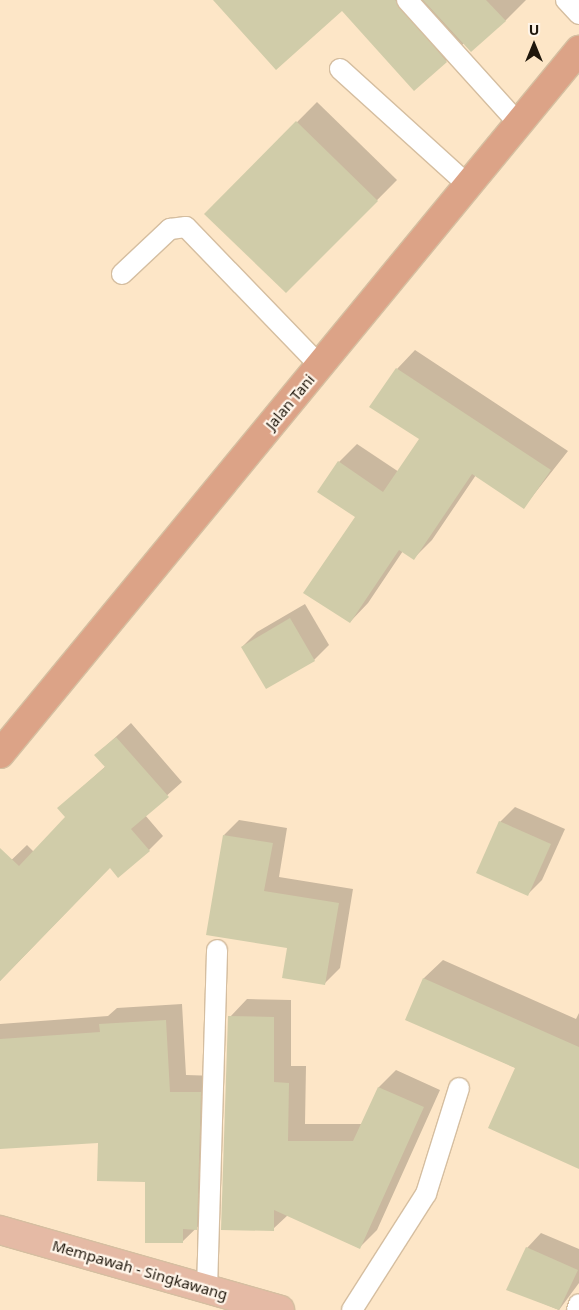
<!DOCTYPE html>
<html>
<head>
<meta charset="utf-8">
<style>
	body { margin:0 }
	#map { position:relative; width:579px; height:1310px; overflow:hidden; background:#fde6c7; font-family:"Noto Sans",sans-serif }
	div>[style] { position:absolute }
	[style*='--x'] { left:calc(var(--x)*1px); top:calc(var(--y)*1px); width:calc(var(--w)*1px); rotate:calc(var(--a)*1deg) }
	.shadow>* { inset:0; background:#0003 }
	.building>* { inset:0; background:#d0cca9 }
	.roads { filter:drop-shadow(1px 0 #d5bea0) drop-shadow(-1px 0 #d5bea0) drop-shadow(0 1px #d5bea0) drop-shadow(0 -1px #d5bea0) }
	.service>* { height:20px; margin:-10px; padding:0 10px; transform-origin:10px; border-radius:10px; background:#fff }
	.primary>* { height:28px; margin:-14px; padding:0 14px; transform-origin:14px; border-radius:14px; background:#e5baa5 }
	.trunk>* { height:28px; margin:-14px; padding:0 14px; transform-origin:14px; border-radius:14px; background:#dca387 }
	span { translate:-50% -50%; white-space:nowrap; text-align:center; line-height:1.15; -webkit-text-stroke:4.5px #fff5e9; paint-order:stroke }
	.street-label { font-size:15px; color:#1f170c }
	.north { position:absolute; left:509px; top:20px; width:50px; height:50px; -webkit-text-stroke:4px #fff5e9; paint-order:stroke; rotate:0deg; font-size:14px; font-weight:700; line-height:20px; text-align:center; color:#1f170c }
	.north::after { content:''; display:block; margin:auto; width:18px; height:22px; background:#1f170c; clip-path:polygon(50% 0,100% 100%,50% 72%,0 100%) }
</style>
</head>
<body>
<div id="map">
	<div class="shadow">
		<i style="clip-path:polygon(214px 0,526px 0,505px 21px,464px 43px,446px 61px,342px 10px)"></i>
		<i style="clip-path:polygon(317px 102px,397px 180px,286px 292px,206px 214px)"></i>
		<i style="clip-path:polygon(415px 350px,568px 451px,524px 507px,476px 475px,432px 540px,414px 558px,403px 551px,368px 603px,350px 622px,356px 516px,339px 462px,357px 444px,399px 472px,421px 439px,397px 369px)"></i>
		<i style="clip-path:polygon(305px 604px,329px 645px,314px 660px,242px 647px,257px 632px)"></i>
		<i style="clip-path:polygon(131px 723px,182px 782px,145px 815px,163px 836px,149px 850px,110px 867px,0 981px,0 871px,27px 845px,34px 852px,67px 817px,59px 808px,106px 766px,96px 755px)"></i>
		<i style="clip-path:polygon(515px 807px,565px 829px,542px 880px,528px 894px,500px 822px)"></i>
		<i style="clip-path:polygon(239px 820px,287px 828px,279px 877px,353px 889px,340px 968px,325px 983px,288px 947px,224px 835px)"></i>
		<i style="clip-path:polygon(443px 960px,576px 1019px,579px 1013px,579px 1166px,516px 1068px,407px 1019px,424px 978px)"></i>
		<i style="clip-path:polygon(247px 999px,291px 1000px,291px 1066px,306px 1066px,305px 1124px,362px 1124px,379px 1087px,396px 1070px,440px 1090px,377px 1230px,359px 1248px,288px 1215px,273px 1229px,230px 1017px)"></i>
		<i style="clip-path:polygon(182px 1004px,186px 1075px,217px 1076px,213px 1212px,182px 1242px,146px 1181px,99px 1141px,0 1148px,0 1024px,108px 1016px,117px 1008px)"></i>
		<i style="clip-path:polygon(541px 1233px,579px 1249px,579px 1283px,559px 1310px,508px 1289px,527px 1248px)"></i>
	</div>
	<div class="building">
		<i style="clip-path:polygon(213px 0,395px 0,447px 62px,414px 91px,342px 11px,276px 70px)"></i>
		<i style="clip-path:polygon(423px 0,486px 0,506px 21px,471px 52px)"></i>
		<i style="clip-path:polygon(296px 121px,378px 201px,286px 293px,204px 214px)"></i>
		<i style="clip-path:polygon(396px 368px,551px 470px,524px 509px,472px 474px,414px 560px,399px 550px,350px 623px,303px 593px,355px 517px,317px 492px,338px 461px,383px 492px,419px 439px,369px 407px)"></i>
		<i style="clip-path:polygon(290px 618px,315px 661px,266px 689px,241px 647px)"></i>
		<i style="clip-path:polygon(116px 737px,169px 797px,131px 829px,150px 851px,118px 878px,110px 868px,0 981px,0 848px,19px 866px,65px 817px,57px 808px,105px 767px,94px 755px)"></i>
		<i style="clip-path:polygon(499px 821px,551px 844px,528px 896px,476px 873px)"></i>
		<i style="clip-path:polygon(223px 835px,273px 843px,264px 891px,339px 903px,325px 985px,282px 978px,287px 948px,206px 935px)"></i>
		<i style="clip-path:polygon(423px 978px,579px 1047px,579px 1169px,488px 1128px,515px 1068px,405px 1020px)"></i>
		<i style="clip-path:polygon(228px 1016px,274px 1017px,274px 1082px,289px 1083px,288px 1141px,353px 1141px,378px 1087px,424px 1107px,360px 1249px,274px 1210px,274px 1231px,221px 1230px)"></i>
		<i style="clip-path:polygon(166px 1020px,170px 1092px,201px 1092px,197px 1230px,183px 1229px,183px 1243px,145px 1243px,145px 1182px,97px 1181px,98px 1143px,0 1149px,0 1039px,100px 1032px,99px 1024px)"></i>
		<i style="clip-path:polygon(526px 1247px,578px 1270px,559px 1310px,506px 1290px)"></i>
	</div>
	<div class="roads">
		<div class="service">
			<i style="--x:407;--y:0;--w:169;--a:47.9"></i>
			<i style="--x:566;--y:0;--w:19;--a:47"></i>
			<i style="--x:340;--y:69;--w:174;--a:42.2"></i>
			<i style="--x:122;--y:274;--w:66;--a:-43.2"></i>
			<i style="--x:170;--y:229;--w:16;--a:-7"></i>
			<i style="--x:186;--y:227;--w:193;--a:46"></i>
			<i style="--x:207;--y:1289;--w:339;--a:-88.3"></i>
			<i style="--x:352;--y:1310;--w:138;--a:-57.5"></i>
			<i style="--x:426;--y:1194;--w:111;--a:-72.7"></i>
			<i style="--x:577;--y:1310;--w:6;--a:-72"></i>
		</div>
		<div class="primary">
			<i style="--x:0;--y:1230;--w:291;--a:15.9"></i>
		</div>
		<div class="trunk">
			<i style="--x:0;--y:754;--w:912;--a:-50.56"></i>
		</div>
	</div>
	<div class="street-label">
		<span style="left:290px;top:402px;rotate:-50deg">Jalan Tani</span>
		<span style="left:140px;top:1270px;rotate:16deg">Mempawah - Singkawang</span>
	</div>
	<div class="north">U</div>
</div>
</body>
</html>
